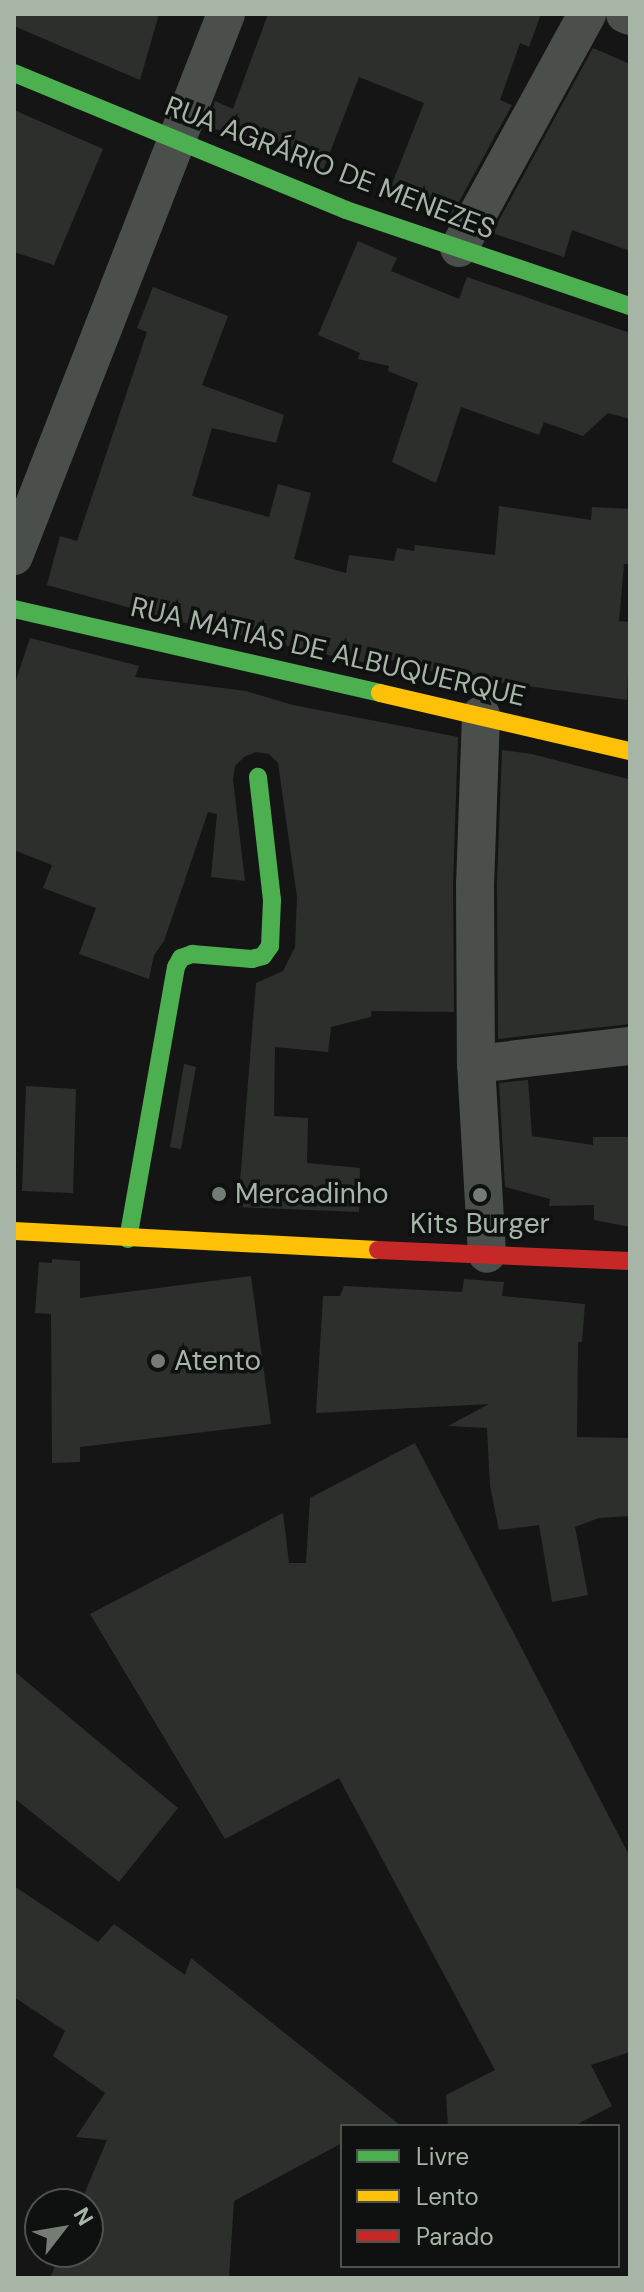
<!DOCTYPE html>
<html>
<head>
<meta charset="utf-8">
<style>
	body { margin:0 }
	#map { position:relative; width:644px; height:2292px; overflow:hidden; background:#151515; font-family:"DM Sans",sans-serif }
	div>[style] { position:absolute }
	[style*='--x'] { left:calc(var(--x)*1px); top:calc(var(--y)*1px); width:calc(var(--w)*1px); rotate:calc(var(--a)*1deg) }
	.building>* { inset:0; background:#2d2f2d }
	.street>* { height:38px; margin:-19px; padding:0 19px; transform-origin:19px; border-radius:19px; background:#4b4f4b }
	.fast>* { height:18px; margin:-9px; padding:0 9px; transform-origin:9px; border-radius:9px; background:#4caf50 }
	.slow>* { height:18px; margin:-9px; padding:0 9px; transform-origin:9px; border-radius:9px; background:#ffc107 }
	.jam>* { height:18px; margin:-9px; padding:0 9px; transform-origin:9px; border-radius:9px; background:#c62828 }
	.dots>* { width:22px; height:22px; translate:-50% -50%; box-sizing:border-box; border:4px solid #0f1110; border-radius:50% }
	span { translate:-50% -50%; white-space:nowrap; text-align:center; line-height:1.15; -webkit-text-stroke:7px #0f1110; paint-order:stroke }
	.street-label { font-size:28px; color:#a7b5a7 }
	.poi-label { font-size:28px; color:#a7b5a7 }
	.left { translate:0 -50%; text-align:left }
	.frame { position:absolute; inset:0; border:16px solid #a7b5a7; pointer-events:none }
	.legend { position:absolute; left:340px; top:2124px; width:280px; height:144px; box-sizing:border-box; background:#0f1110; border:2px solid #4c534c; margin:0; padding:10px 14px; list-style:none; font-size:24px; color:#a7b5a7 }
	.legend li { display:flex; align-items:center; gap:16px; height:40px }
	.legend b { width:40px; border:2px solid #4c534c }
	.north { position:absolute; left:24px; top:2188px; width:80px; height:80px; box-sizing:border-box; background:#0f1110; border:2px solid #4c534c; border-radius:50%; rotate:59deg; font-size:22px; font-weight:700; line-height:32px; text-align:center; color:#a7b5a7 }
	.north::after { content:''; display:block; margin:auto; width:28px; height:36px; background:#747d74; clip-path:polygon(50% 0,100% 100%,50% 72%,0 100%) }
</style>
</head>
<body>
<div id="map">
	<div class="building">
		<i style="clip-path:polygon(14px 14px,159px 14px,140px 80px,14px 26px)"></i>
		<i style="clip-path:polygon(268px 14px,541px 14px,529px 47px,520px 43px,500px 100px,512px 105px,450px 218px,388px 194px,424px 103px,359px 77px,322px 173px,206px 125px,215px 101px,233px 109px)"></i>
		<i style="clip-path:polygon(593px 48px,630px 64px,630px 251px,572px 230px,564px 257px,492px 233px)"></i>
		<i style="clip-path:polygon(14px 110px,103px 149px,54px 265px,14px 252px)"></i>
		<i style="clip-path:polygon(358px 241px,397px 258px,391px 271px,459px 299px,467px 277px,630px 333px,630px 419px,608px 413px,583px 436px,544px 422px,539px 435px,461px 407px,436px 483px,392px 462px,418px 383px,388px 371px,389px 366px,358px 359px,360px 353px,318px 335px)"></i>
		<i style="clip-path:polygon(153px 287px,228px 316px,202px 385px,284px 415px,276px 443px,212px 428px,192px 496px,269px 517px,278px 484px,311px 493px,294px 559px,346px 573px,349px 555px,394px 561px,397px 548px,414px 551px,415px 545px,495px 555px,499px 506px,591px 520px,592px 507px,630px 509px,630px 564px,624px 564px,619px 621px,630px 622px,627px 700px,441px 674px,370px 654px,368px 663px,346px 659px,182px 622px,47px 585px,60px 536px,77px 541px,147px 332px,137px 328px)"></i>
		<i style="clip-path:polygon(30px 638px,139px 666px,135px 677px,246px 691px,293px 705px,458px 737px,453px 884px,454px 1012px,371px 1011px,371px 1017px,331px 1027px,328px 1052px,275px 1047px,274px 1116px,308px 1118px,307px 1163px,360px 1168px,359px 1212px,238px 1207px,256px 983px,283px 971px,295px 947px,297px 897px,278px 763px,269px 754px,256px 752px,244px 757px,235px 766px,233px 780px,245px 881px,211px 877px,217px 814px,208px 812px,164px 941px,154px 955px,149px 979px,79px 954px,96px 908px,43px 888px,52px 865px,14px 850px,14px 686px)"></i>
		<i style="clip-path:polygon(502px 750px,532px 754px,628px 779px,630px 1024px,498px 1039px,497px 884px)"></i>
		<i style="clip-path:polygon(184px 1064px,196px 1067px,181px 1149px,170px 1147px)"></i>
		<i style="clip-path:polygon(528px 1080px,532px 1136px,593px 1145px,593px 1137px,630px 1137px,630px 1227px,594px 1220px,594px 1205px,549px 1206px,550px 1199px,505px 1187px,499px 1083px)"></i>
		<i style="clip-path:polygon(26px 1086px,76px 1089px,73px 1193px,22px 1191px)"></i>
		<i style="clip-path:polygon(52px 1259px,80px 1261px,80px 1298px,251px 1276px,271px 1424px,80px 1447px,80px 1462px,52px 1463px,51px 1314px,35px 1313px,39px 1262px,52px 1263px)"></i>
		<i style="clip-path:polygon(464px 1279px,504px 1282px,502px 1296px,585px 1304px,582px 1342px,578px 1342px,577px 1437px,630px 1438px,630px 1516px,599px 1518px,575px 1527px,588px 1595px,552px 1602px,539px 1525px,499px 1530px,490px 1486px,487px 1428px,448px 1426px,489px 1404px,316px 1413px,323px 1296px,340px 1296px,344px 1286px,462px 1292px)"></i>
		<i style="clip-path:polygon(415px 1443px,630px 1857px,630px 2052px,591px 2065px,612px 2106px,574px 2126px,448px 2126px,446px 2095px,495px 2070px,339px 1778px,225px 1839px,90px 1614px,283px 1513px,289px 1563px,306px 1563px,310px 1498px)"></i>
		<i style="clip-path:polygon(14px 1671px,178px 1808px,119px 1882px,14px 1798px)"></i>
		<i style="clip-path:polygon(14px 1886px,98px 1942px,114px 1924px,185px 1975px,191px 1958px,401px 2126px,342px 2126px,342px 2143px,234px 2201px,229px 2278px,50px 2278px,61px 2252px,88px 2252px,88px 2204px,80px 2204px,107px 2140px,76px 2137px,105px 2093px,53px 2056px,65px 2031px,14px 1997px)"></i>
	</div>
	<div class="street">
		<i style="--x:625;--y:14;--w:5;--a:22"></i>
		<i style="--x:459;--y:248;--w:267;--a:-61.3"></i>
		<i style="--x:14;--y:556;--w:582;--a:-68.64"></i>
		<i style="--x:481;--y:715;--w:169;--a:92"></i>
		<i style="--x:475;--y:884;--w:180;--a:89.7"></i>
		<i style="--x:476;--y:1064;--w:190;--a:86.7"></i>
		<i style="--x:476;--y:1064;--w:155;--a:-6.7"></i>
	</div>
	<div class="fast">
		<i style="--x:14;--y:73;--w:359;--a:22.4"></i>
		<i style="--x:346;--y:210;--w:300;--a:18.7"></i>
		<i style="--x:14;--y:609;--w:376;--a:12.9"></i>
		<i style="--x:128;--y:1239;--w:276;--a:-80"></i>
		<i style="--x:176;--y:967;--w:10;--a:-61"></i>
		<i style="--x:181;--y:958;--w:12;--a:-20"></i>
		<i style="--x:192;--y:954;--w:60;--a:4.8"></i>
		<i style="--x:252;--y:959;--w:11;--a:-15"></i>
		<i style="--x:263;--y:956;--w:12;--a:-55"></i>
		<i style="--x:270;--y:946;--w:46;--a:-87.5"></i>
		<i style="--x:272;--y:900;--w:124;--a:-96.5"></i>
	</div>
	<div class="slow">
		<i style="--x:380;--y:693;--w:257;--a:13.1"></i>
		<i style="--x:14;--y:1231;--w:364;--a:3"></i>
	</div>
	<div class="jam">
		<i style="--x:378;--y:1250;--w:252;--a:2.5"></i>
	</div>
	<div class="dots">
		<i style="left:219px;top:1194px;background:#747d74"></i>
		<i style="left:480px;top:1195px;background:#747d74"></i>
		<i style="left:158px;top:1361px;background:#747d74"></i>
	</div>
	<div class="street-label">
		<span style="left:330px;top:168px;rotate:21deg">RUA AGRÁRIO DE MENEZES</span>
		<span style="left:328px;top:652px;rotate:13deg">RUA MATIAS DE ALBUQUERQUE</span>
	</div>
	<div class="poi-label">
		<span class="left" style="left:235px;top:1194px">Mercadinho</span>
		<span style="left:480px;top:1224px">Kits Burger</span>
		<span class="left" style="left:174px;top:1361px">Atento</span>
	</div>
	<div class="frame"></div>
	<ul class="legend">
	<li><b style="height:10px;background:#4caf50"></b>Livre</li>
	<li><b style="height:10px;background:#ffc107"></b>Lento</li>
	<li><b style="height:10px;background:#c62828"></b>Parado</li>
	</ul>
	<div class="north">N</div>
</div>
</body>
</html>
